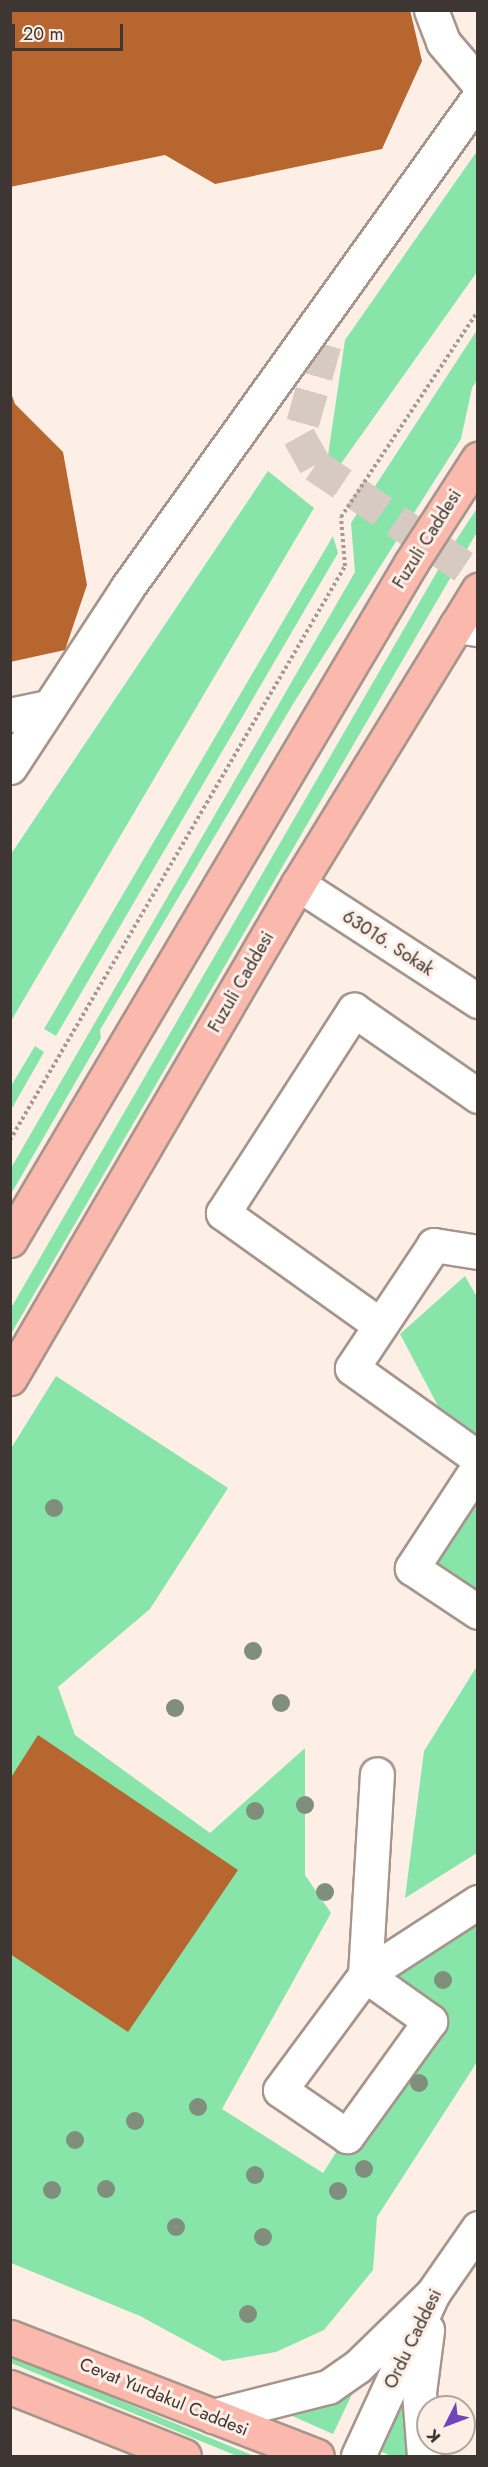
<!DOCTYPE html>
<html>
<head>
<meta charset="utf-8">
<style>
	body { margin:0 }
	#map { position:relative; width:488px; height:2467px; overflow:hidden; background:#feefe6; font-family:Jost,sans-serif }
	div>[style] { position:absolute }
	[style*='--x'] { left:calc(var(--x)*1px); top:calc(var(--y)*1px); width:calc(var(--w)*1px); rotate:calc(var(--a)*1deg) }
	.green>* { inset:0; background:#88e5aa }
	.building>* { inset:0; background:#b6662e }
	.minor-tunnel>* { height:33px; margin-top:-16.5px; transform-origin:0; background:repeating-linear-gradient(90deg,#d7cac2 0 33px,transparent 0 49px) }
	.path>* { height:4px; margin-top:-2px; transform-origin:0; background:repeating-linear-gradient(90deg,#a69b94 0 3px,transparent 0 6px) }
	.roads { filter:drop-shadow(2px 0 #a6958b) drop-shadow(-2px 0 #a6958b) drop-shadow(0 2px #a6958b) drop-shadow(0 -2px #a6958b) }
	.minor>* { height:33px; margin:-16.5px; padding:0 16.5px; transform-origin:16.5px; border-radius:16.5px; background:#fff }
	.major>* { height:33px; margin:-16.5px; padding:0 16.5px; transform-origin:16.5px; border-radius:16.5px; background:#fbb8ad }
	.trees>* { width:18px; height:18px; margin:-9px; border-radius:50%; background:#7f8e7d }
	span { translate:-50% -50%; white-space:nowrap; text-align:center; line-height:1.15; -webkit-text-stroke:6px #feefe6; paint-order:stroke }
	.street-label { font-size:18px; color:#3d3632 }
	.frame { position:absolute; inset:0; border:12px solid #3d3632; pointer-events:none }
	.north { position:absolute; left:416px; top:2395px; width:60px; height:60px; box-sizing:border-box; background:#feefe6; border:2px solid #b1a59e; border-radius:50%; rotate:228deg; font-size:16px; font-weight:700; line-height:24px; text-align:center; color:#3d3632 }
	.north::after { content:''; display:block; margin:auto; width:21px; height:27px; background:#6f44bc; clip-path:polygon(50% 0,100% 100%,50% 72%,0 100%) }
	.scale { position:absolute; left:12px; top:24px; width:111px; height:27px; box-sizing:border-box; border:3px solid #3d3632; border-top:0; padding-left:8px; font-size:18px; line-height:21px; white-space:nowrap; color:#3d3632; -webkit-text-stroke:4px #feefe6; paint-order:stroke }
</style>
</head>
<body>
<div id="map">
	<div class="green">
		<i style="clip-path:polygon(477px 151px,477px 272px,323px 489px,345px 340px)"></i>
		<i style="clip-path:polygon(477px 330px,477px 380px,472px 388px,461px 439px,293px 704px,100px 1030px,101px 1038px,11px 1194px,11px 1168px,355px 572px,351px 523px)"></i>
		<i style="clip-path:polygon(268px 471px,314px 508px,11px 1021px,11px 854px)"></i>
		<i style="clip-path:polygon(477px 508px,477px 532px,11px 1334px,11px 1308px,449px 551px)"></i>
		<i style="clip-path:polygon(333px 536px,338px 553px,56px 1036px,44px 1029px)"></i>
		<i style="clip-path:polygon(35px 1046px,44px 1052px,11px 1110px,11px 1086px)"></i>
		<i style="clip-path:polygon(465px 1276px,477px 1297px,477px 1480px,400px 1334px)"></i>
		<i style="clip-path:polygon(56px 1376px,228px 1488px,150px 1609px,58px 1687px,75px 1735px,210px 1833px,305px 1748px,305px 1875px,331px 1913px,222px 2109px,323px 2173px,431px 2002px,386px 1973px,477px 1914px,477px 2062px,377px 2217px,373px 2270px,324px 2330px,276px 2352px,223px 2361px,140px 2316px,11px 2263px,10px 1450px)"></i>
		<i style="clip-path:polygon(477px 1484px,477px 1593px,432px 1559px)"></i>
		<i style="clip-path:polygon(477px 1666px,477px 1853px,405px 1898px,424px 1751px)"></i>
		<i style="clip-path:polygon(10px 2355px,254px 2456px,237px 2456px,11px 2363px)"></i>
		<i style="clip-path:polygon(355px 2388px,333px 2434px,290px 2415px)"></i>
		<i style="clip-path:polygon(403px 2405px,412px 2456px,391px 2456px,380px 2451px)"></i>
	</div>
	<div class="building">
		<i style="clip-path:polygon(10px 10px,410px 10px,422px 61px,382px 149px,215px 184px,165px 155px,10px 187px)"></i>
		<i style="clip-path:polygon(10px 390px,15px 404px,63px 452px,87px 585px,65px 650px,10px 662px)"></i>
		<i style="clip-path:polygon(38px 1735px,238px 1870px,128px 2032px,10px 1954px,10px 1779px)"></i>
	</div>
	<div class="minor-tunnel">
		<i style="--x:325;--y:344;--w:96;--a:105.8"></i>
		<i style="--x:299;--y:436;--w:33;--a:61"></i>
		<i style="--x:315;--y:465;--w:197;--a:34.3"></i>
	</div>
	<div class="path">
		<i style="--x:10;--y:1140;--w:665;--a:-59.73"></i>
		<i style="--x:345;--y:566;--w:49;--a:-94.7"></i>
		<i style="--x:341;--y:517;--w:247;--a:-56.4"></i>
	</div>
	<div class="roads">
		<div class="minor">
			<i style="--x:431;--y:10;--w:34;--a:69"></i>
			<i style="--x:443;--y:42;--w:54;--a:49.5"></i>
			<i style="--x:456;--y:626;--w:22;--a:8"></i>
			<i style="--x:10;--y:715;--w:40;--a:-12"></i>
			<i style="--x:10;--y:767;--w:214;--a:-56.8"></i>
			<i style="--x:127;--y:588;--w:603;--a:-54.38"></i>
			<i style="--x:298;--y:884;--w:215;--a:33"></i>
			<i style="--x:478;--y:1252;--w:45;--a:-171"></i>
			<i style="--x:434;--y:1245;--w:148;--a:123.7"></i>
			<i style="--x:352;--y:1368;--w:155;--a:35.5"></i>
			<i style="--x:380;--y:1325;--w:193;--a:-144.5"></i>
			<i style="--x:223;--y:1213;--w:242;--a:-57.2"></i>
			<i style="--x:354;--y:1010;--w:151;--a:34.7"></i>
			<i style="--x:478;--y:1467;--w:121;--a:123.2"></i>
			<i style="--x:412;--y:1568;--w:79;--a:33.7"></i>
			<i style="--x:365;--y:1975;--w:80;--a:35.3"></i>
			<i style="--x:430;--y:2021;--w:142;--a:125.8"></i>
			<i style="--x:347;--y:2136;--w:81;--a:-145.5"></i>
			<i style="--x:280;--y:2090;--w:143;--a:-53.5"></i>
			<i style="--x:365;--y:1975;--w:135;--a:-32.9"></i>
			<i style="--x:365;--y:1975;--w:201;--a:-86.6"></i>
			<i style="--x:213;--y:2416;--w:119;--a:-14.2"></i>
			<i style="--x:328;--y:2387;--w:35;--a:-35"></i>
			<i style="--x:357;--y:2367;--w:106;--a:-44.2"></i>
			<i style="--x:358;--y:2456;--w:179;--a:-65.3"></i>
			<i style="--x:433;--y:2293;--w:79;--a:-55.3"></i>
			<i style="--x:424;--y:2456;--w:64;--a:-94.5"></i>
			<i style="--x:419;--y:2392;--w:63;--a:-82.6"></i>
		</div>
		<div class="major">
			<i style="--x:10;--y:1240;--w:787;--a:-59.36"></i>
			<i style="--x:411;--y:563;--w:124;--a:-57.2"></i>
			<i style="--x:10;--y:1378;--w:572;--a:-59.76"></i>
			<i style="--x:298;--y:884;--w:345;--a:-58.5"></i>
			<i style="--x:10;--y:2337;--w:329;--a:21.2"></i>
			<i style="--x:10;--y:2387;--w:187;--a:21.6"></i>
		</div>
	</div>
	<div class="trees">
		<i style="left:54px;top:1508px"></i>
		<i style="left:253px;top:1651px"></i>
		<i style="left:281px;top:1703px"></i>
		<i style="left:175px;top:1708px"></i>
		<i style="left:305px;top:1805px"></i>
		<i style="left:255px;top:1811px"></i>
		<i style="left:325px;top:1892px"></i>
		<i style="left:443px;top:1980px"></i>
		<i style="left:419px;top:2083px"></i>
		<i style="left:198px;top:2107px"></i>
		<i style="left:135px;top:2121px"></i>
		<i style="left:75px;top:2140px"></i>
		<i style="left:364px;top:2169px"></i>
		<i style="left:255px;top:2175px"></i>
		<i style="left:106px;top:2189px"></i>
		<i style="left:52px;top:2190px"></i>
		<i style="left:338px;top:2191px"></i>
		<i style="left:176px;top:2227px"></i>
		<i style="left:263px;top:2237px"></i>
		<i style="left:248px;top:2314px"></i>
	</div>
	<div class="street-label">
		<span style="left:427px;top:539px;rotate:-58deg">Fuzuli Caddesi</span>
		<span style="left:388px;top:943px;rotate:33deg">63016. Sokak</span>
		<span style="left:241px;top:982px;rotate:-60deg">Fuzuli Caddesi</span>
		<span style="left:413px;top:2339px;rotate:-64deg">Ordu Caddesi</span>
		<span style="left:164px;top:2397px;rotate:22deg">Cevat Yurdakul Caddesi</span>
	</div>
	<div class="frame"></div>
	<div class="north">K</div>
	<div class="scale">20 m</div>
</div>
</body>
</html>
